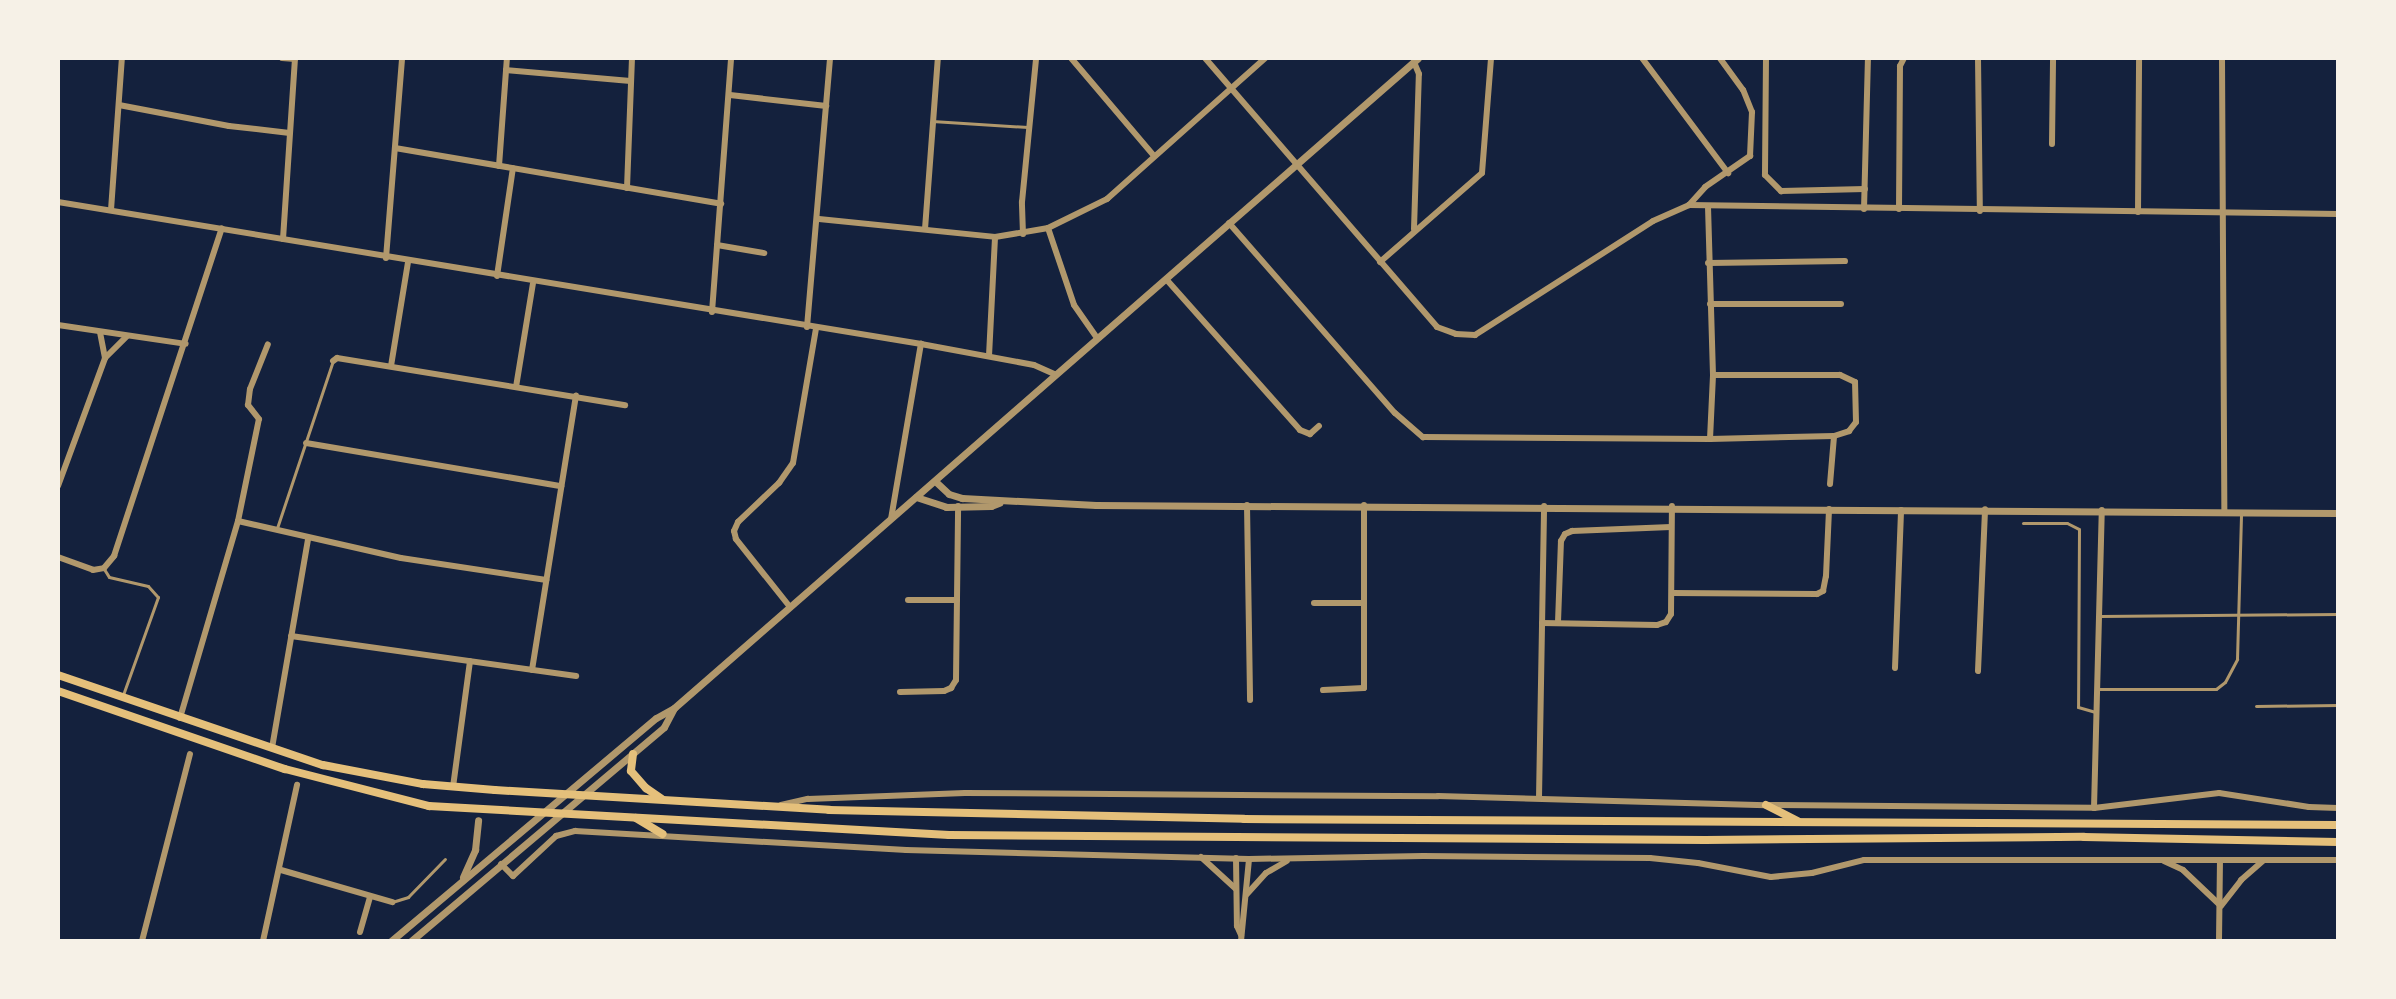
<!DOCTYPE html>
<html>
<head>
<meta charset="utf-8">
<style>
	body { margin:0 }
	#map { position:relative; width:2396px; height:999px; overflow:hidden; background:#14213d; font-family:Mulish,sans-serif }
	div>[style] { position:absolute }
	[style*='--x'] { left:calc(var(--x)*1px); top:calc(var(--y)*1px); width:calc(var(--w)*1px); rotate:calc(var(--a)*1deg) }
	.service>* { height:3px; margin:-1.5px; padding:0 1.5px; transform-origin:1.5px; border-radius:1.5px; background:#b1986c }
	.minor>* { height:6px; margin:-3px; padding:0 3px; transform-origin:3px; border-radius:3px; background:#b1986c }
	.tertiary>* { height:7px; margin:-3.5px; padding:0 3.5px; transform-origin:3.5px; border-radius:3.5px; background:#b1986c }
	.secondary>* { height:8px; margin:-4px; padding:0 4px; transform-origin:4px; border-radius:4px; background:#e5c07b }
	span { translate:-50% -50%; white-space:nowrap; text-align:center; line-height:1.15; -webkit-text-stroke:7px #f6f1e7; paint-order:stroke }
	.frame { position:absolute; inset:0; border:60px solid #f6f1e7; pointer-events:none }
</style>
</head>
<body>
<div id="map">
	<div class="service">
		<i style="--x:932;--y:121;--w:96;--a:3.6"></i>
		<i style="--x:2023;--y:523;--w:44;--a:0"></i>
		<i style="--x:2067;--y:523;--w:13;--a:27"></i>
		<i style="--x:2079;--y:529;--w:178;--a:90.3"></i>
		<i style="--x:2078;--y:707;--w:19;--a:16"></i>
		<i style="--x:277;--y:528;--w:176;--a:-71.5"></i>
		<i style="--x:104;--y:569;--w:9;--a:58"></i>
		<i style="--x:109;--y:577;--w:40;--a:13"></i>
		<i style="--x:148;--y:586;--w:15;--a:48"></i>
		<i style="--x:158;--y:597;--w:104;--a:109.7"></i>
		<i style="--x:2100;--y:616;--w:238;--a:-0.5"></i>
		<i style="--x:2098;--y:689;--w:118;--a:0"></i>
		<i style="--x:2216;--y:689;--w:11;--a:-38"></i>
		<i style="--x:2225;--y:682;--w:26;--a:-62"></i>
		<i style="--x:2237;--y:659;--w:144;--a:-88.4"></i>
		<i style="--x:2256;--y:706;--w:82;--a:-0.7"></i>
		<i style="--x:392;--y:902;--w:17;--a:-17"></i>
		<i style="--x:408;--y:897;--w:53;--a:-45.8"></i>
	</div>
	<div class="minor">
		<i style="--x:282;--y:58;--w:13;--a:4"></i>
		<i style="--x:1071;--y:58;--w:128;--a:49.7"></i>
		<i style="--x:1205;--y:58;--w:355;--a:49.2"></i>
		<i style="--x:1437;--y:327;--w:20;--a:20"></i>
		<i style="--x:1456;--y:334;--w:19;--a:3"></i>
		<i style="--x:1475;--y:335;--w:211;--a:-32.6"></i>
		<i style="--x:1653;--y:221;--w:39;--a:-24"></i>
		<i style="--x:1689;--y:205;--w:649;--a:0.79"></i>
		<i style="--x:1642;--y:58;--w:144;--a:53.2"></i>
		<i style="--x:1766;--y:58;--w:117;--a:90.5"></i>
		<i style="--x:1765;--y:175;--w:23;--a:45"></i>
		<i style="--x:1781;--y:191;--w:84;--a:-1.4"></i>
		<i style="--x:1978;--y:58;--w:153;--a:89.3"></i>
		<i style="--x:2222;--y:58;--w:453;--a:89.7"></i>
		<i style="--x:506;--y:70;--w:125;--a:5"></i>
		<i style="--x:730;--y:95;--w:97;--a:6.5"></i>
		<i style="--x:119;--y:105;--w:112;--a:10.8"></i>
		<i style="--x:229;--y:126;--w:61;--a:6.5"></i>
		<i style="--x:2052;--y:144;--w:86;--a:-89.3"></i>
		<i style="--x:395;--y:148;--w:331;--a:9.7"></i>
		<i style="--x:499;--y:166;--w:108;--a:-85.8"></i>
		<i style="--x:627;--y:188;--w:130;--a:-87.8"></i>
		<i style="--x:58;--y:202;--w:875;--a:9.34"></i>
		<i style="--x:921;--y:344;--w:115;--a:10.5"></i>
		<i style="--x:1034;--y:365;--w:24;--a:24"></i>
		<i style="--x:1689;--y:205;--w:24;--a:-48"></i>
		<i style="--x:1705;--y:187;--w:55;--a:-34.6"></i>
		<i style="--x:1750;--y:156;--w:44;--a:-87.4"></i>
		<i style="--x:1752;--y:112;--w:24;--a:-112"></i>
		<i style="--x:1743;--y:90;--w:39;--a:-126"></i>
		<i style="--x:1864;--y:209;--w:151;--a:-88.5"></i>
		<i style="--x:1899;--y:209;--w:143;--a:-89.6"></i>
		<i style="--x:1900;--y:66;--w:9;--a:-63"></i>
		<i style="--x:111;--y:210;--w:152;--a:-85.9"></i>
		<i style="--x:2138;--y:212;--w:154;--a:-89.6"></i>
		<i style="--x:819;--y:219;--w:177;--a:5.8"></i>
		<i style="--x:995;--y:237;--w:54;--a:-9.6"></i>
		<i style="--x:1048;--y:228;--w:66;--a:-26.2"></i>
		<i style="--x:1107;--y:199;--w:212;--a:-41.7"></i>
		<i style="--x:1229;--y:223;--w:252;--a:48.9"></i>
		<i style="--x:1395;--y:413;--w:37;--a:41"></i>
		<i style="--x:1423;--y:437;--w:287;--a:0.4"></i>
		<i style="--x:1710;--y:439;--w:64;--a:-87.3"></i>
		<i style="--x:1713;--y:375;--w:167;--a:-91.7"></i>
		<i style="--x:1048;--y:228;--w:81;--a:71.3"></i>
		<i style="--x:1074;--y:305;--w:40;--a:55.1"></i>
		<i style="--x:925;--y:229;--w:171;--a:-85.7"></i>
		<i style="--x:1414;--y:229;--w:155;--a:-88.2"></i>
		<i style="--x:1419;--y:74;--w:13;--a:-113"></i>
		<i style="--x:1023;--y:234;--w:32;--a:-92"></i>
		<i style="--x:1022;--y:202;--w:145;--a:-84.4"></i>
		<i style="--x:283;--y:239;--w:181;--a:-86.2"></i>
		<i style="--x:717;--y:245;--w:48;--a:9.7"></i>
		<i style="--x:386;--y:258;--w:201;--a:-85.4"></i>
		<i style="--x:1380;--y:262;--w:135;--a:-41.1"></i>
		<i style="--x:1482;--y:173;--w:115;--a:-85.5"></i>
		<i style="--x:1708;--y:263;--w:137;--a:-0.8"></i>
		<i style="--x:497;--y:276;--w:109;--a:-81.6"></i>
		<i style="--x:1166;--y:279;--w:202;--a:48.4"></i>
		<i style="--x:1300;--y:430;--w:11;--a:22"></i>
		<i style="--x:1310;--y:434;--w:12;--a:-42"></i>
		<i style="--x:1710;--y:304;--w:131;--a:0"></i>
		<i style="--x:712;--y:312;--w:255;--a:-85.7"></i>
		<i style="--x:58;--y:325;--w:129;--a:8.4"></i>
		<i style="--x:807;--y:327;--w:270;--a:-85.1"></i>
		<i style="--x:989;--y:356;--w:119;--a:-87.1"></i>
		<i style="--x:105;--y:358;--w:31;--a:-45"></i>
		<i style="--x:333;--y:361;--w:5;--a:-37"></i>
		<i style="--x:337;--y:358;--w:292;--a:9.3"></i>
		<i style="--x:391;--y:366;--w:105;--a:-80.7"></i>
		<i style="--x:516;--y:387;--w:105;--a:-80.7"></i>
		<i style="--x:1710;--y:439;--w:124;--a:-1.4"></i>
		<i style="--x:1834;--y:436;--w:16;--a:-18"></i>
		<i style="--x:1849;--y:431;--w:11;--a:-52"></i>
		<i style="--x:1856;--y:422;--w:40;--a:-91.4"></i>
		<i style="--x:1855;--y:382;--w:17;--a:-155"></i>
		<i style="--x:1840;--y:375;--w:127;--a:180"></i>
		<i style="--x:306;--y:443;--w:259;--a:9.6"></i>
		<i style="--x:1830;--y:484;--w:48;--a:-85.2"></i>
		<i style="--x:58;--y:486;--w:136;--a:-69.8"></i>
		<i style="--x:105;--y:358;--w:26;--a:-101"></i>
		<i style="--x:1247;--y:505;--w:195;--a:89.1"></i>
		<i style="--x:891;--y:519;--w:178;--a:-80.3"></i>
		<i style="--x:238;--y:521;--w:167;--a:12.8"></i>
		<i style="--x:401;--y:558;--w:147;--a:8.6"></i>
		<i style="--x:58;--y:557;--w:37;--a:20"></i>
		<i style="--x:93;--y:570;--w:11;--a:-10"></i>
		<i style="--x:104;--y:568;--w:16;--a:-50"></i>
		<i style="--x:114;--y:556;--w:345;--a:-71.8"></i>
		<i style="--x:1672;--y:593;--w:145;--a:0.4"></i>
		<i style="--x:1817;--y:594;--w:7;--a:-27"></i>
		<i style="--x:1823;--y:591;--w:15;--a:-79"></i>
		<i style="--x:1826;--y:576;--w:67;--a:-87.4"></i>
		<i style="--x:908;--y:600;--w:49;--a:0"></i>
		<i style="--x:1314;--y:603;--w:50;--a:0"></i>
		<i style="--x:790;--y:607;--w:87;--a:-128.5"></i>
		<i style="--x:736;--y:539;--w:8;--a:-104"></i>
		<i style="--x:734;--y:531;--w:10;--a:-66"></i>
		<i style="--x:738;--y:522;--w:57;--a:-43.6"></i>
		<i style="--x:779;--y:483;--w:24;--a:-55"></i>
		<i style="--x:793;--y:463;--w:136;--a:-80.3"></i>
		<i style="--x:1558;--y:622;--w:81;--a:-87.9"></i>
		<i style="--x:1561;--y:541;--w:8;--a:-60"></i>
		<i style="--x:1565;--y:534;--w:8;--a:-23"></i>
		<i style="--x:1572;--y:531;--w:99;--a:-2.3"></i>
		<i style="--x:1542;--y:623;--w:115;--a:1"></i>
		<i style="--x:1657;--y:625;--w:9;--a:-18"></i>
		<i style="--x:1666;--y:622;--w:9;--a:-58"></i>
		<i style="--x:1671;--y:614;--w:108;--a:-89.5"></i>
		<i style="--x:291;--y:636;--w:288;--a:8"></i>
		<i style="--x:1895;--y:668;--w:158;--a:-87.8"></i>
		<i style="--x:532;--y:670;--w:278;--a:-80.9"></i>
		<i style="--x:1978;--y:671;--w:162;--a:-87.5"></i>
		<i style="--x:1323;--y:690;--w:41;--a:-2.8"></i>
		<i style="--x:1364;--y:688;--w:183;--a:-90"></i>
		<i style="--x:900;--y:692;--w:44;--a:-1.3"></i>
		<i style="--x:944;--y:691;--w:8;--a:-23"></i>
		<i style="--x:951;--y:688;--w:9;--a:-58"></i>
		<i style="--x:956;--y:680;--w:174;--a:-89.3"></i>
		<i style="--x:180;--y:718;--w:205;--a:-73.6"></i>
		<i style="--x:238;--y:521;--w:104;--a:-78.4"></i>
		<i style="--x:259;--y:419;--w:18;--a:-128"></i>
		<i style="--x:248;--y:405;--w:16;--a:-83"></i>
		<i style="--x:250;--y:389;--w:48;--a:-68.2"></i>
		<i style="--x:272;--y:748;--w:212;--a:-80.2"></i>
		<i style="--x:453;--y:787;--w:127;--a:-82.3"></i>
		<i style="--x:1539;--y:798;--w:292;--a:-89"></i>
		<i style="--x:781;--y:805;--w:28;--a:-13"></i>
		<i style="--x:808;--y:799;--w:157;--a:-2.2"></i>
		<i style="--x:965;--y:793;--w:473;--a:0.4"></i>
		<i style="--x:1438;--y:796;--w:328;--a:1.6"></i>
		<i style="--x:1766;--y:805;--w:328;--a:0.5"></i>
		<i style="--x:2094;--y:808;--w:126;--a:-6.8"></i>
		<i style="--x:2219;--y:793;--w:91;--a:8.8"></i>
		<i style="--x:2309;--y:807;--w:29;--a:2"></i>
		<i style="--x:2094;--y:808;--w:298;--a:-88.5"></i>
		<i style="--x:1201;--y:857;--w:47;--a:42.4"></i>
		<i style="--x:1236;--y:858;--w:68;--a:89.2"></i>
		<i style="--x:1237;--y:926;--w:10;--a:66"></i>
		<i style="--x:2164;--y:861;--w:21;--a:25"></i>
		<i style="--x:2183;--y:870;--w:52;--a:43.5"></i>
		<i style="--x:2221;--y:906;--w:33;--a:-52"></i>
		<i style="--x:2241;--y:880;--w:30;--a:-41"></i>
		<i style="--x:501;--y:864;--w:17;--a:45"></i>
		<i style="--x:513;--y:876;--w:59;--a:-42.9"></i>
		<i style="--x:556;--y:836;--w:20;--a:-15"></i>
		<i style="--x:575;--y:831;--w:332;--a:3.3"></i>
		<i style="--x:906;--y:850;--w:343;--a:1.5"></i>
		<i style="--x:1249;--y:859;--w:174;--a:-1"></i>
		<i style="--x:1423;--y:856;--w:227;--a:0.5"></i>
		<i style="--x:1650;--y:858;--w:48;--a:5.9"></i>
		<i style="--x:1698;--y:863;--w:74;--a:10.9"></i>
		<i style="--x:1771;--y:877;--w:41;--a:-5.6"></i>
		<i style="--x:1812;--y:873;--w:54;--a:-14"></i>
		<i style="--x:1864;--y:860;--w:474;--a:0"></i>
		<i style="--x:281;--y:870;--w:116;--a:16.1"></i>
		<i style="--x:1247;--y:894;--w:28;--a:-48"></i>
		<i style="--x:1266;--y:873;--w:24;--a:-30"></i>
		<i style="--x:360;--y:932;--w:37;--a:-74"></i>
		<i style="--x:142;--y:941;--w:193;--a:-75.6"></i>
		<i style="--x:263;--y:941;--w:160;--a:-77.7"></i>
		<i style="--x:1241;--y:941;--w:82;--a:-84.4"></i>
		<i style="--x:2219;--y:941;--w:81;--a:-89.3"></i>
	</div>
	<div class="tertiary">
		<i style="--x:935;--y:481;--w:19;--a:43"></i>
		<i style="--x:949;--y:494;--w:14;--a:17"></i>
		<i style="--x:962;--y:498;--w:134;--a:3"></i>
		<i style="--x:1096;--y:505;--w:1242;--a:0.37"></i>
		<i style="--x:916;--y:497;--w:32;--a:18"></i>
		<i style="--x:946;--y:507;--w:45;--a:-1.3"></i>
		<i style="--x:991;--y:506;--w:9;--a:-21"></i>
		<i style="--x:463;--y:877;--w:30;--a:-66"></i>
		<i style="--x:475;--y:850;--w:30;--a:-84"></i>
		<i style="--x:391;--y:941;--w:346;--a:-40.1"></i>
		<i style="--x:656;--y:718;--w:21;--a:-29"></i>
		<i style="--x:674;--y:708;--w:988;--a:-41.14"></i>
		<i style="--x:411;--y:941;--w:331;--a:-40.2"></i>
		<i style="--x:664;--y:727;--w:19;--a:-62"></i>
	</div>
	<div class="secondary">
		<i style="--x:58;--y:675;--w:280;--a:18.8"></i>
		<i style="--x:323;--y:765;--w:102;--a:10.8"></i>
		<i style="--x:423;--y:784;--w:72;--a:4.8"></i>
		<i style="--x:495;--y:790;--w:335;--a:3.4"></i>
		<i style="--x:829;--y:810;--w:415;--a:1.2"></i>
		<i style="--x:1244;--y:819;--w:1094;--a:0.31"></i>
		<i style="--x:58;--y:691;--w:240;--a:19"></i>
		<i style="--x:285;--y:769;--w:149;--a:14.4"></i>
		<i style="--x:429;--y:806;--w:521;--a:3.19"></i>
		<i style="--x:949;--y:835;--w:756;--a:0.38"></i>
		<i style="--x:1705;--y:840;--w:379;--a:-0.5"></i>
		<i style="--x:2084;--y:837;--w:254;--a:1.1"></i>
		<i style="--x:633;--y:754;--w:17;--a:97"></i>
		<i style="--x:631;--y:771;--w:23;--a:49"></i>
		<i style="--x:646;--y:788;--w:19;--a:35"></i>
		<i style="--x:1766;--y:805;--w:36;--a:27"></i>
		<i style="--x:636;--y:818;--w:31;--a:31"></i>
	</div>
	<div class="frame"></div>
</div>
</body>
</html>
